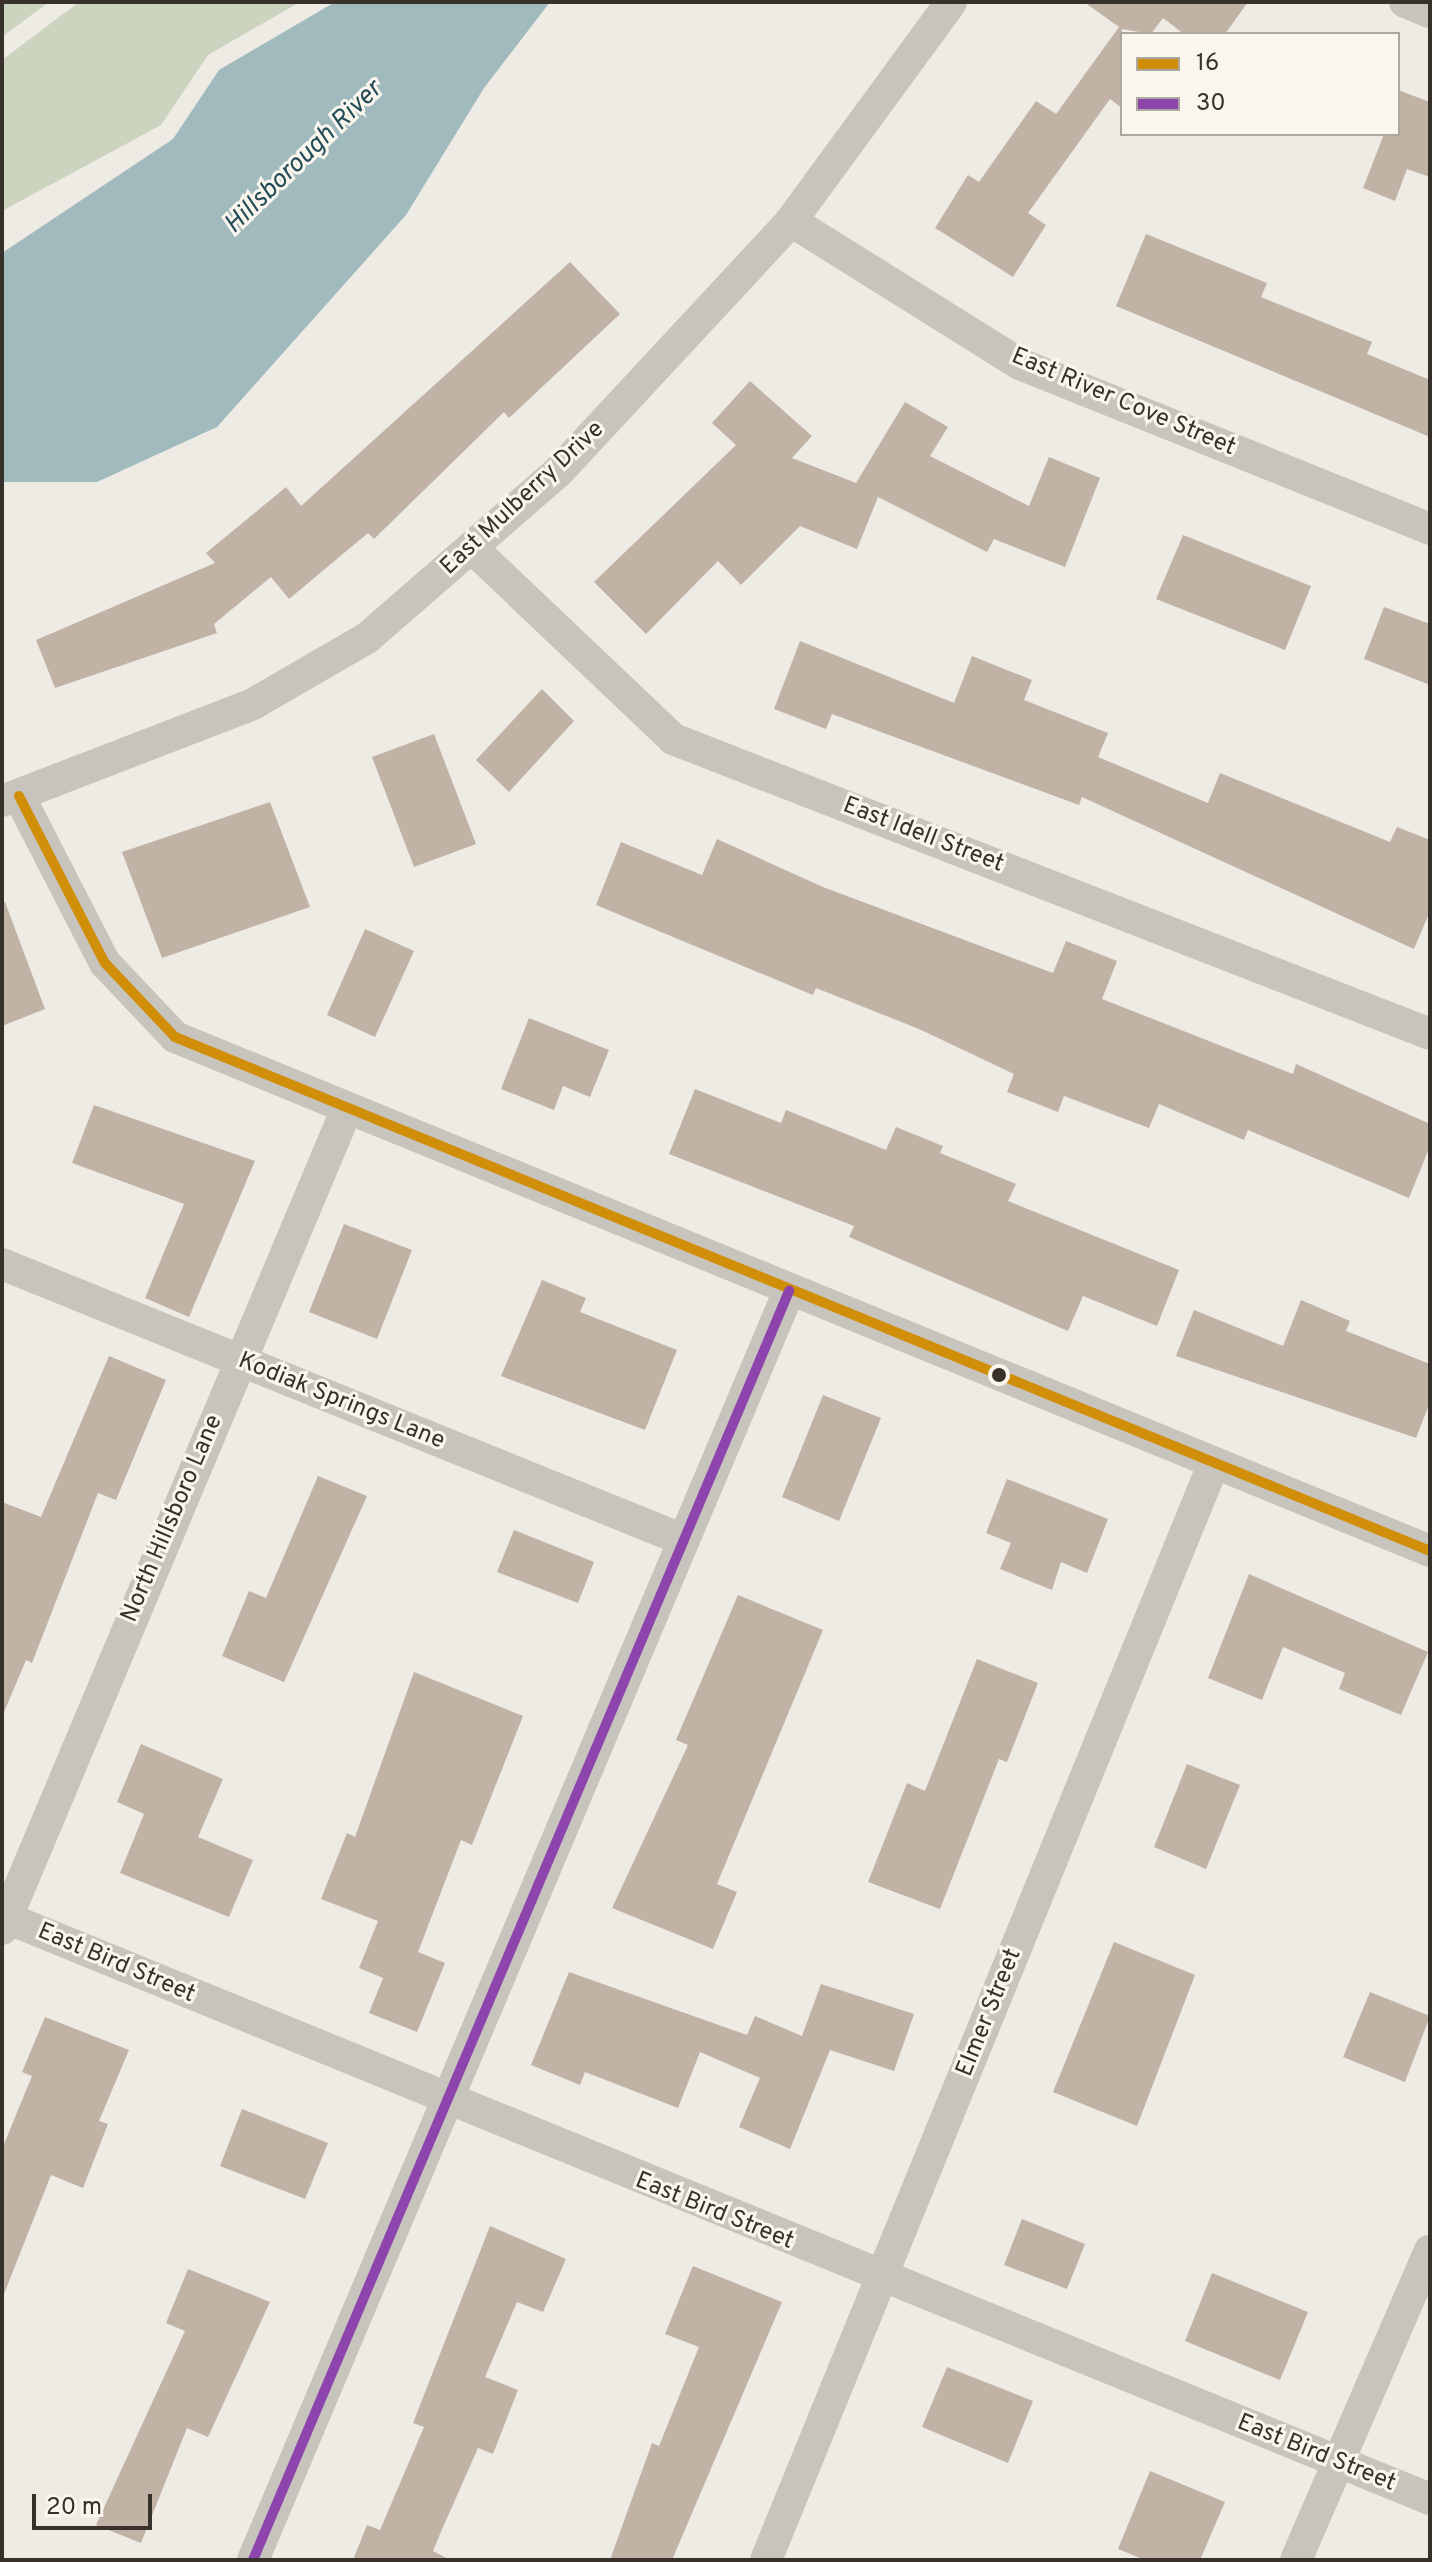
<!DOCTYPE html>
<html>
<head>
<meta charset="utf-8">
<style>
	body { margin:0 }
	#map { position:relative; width:1432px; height:2562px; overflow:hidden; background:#eeebe4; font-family:Overpass,sans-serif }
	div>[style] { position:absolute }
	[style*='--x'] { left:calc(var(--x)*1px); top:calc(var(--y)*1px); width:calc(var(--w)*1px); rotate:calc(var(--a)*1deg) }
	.green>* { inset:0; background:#ccd4bf }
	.water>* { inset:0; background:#a1babe }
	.building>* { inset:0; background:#c1b2a6 }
	.minor>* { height:32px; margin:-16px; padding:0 16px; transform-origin:16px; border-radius:16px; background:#c7c3bd }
	.bus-1>* { height:10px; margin:-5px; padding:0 5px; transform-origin:5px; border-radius:5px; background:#d18f09 }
	.bus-2>* { height:10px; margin:-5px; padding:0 5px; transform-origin:5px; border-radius:5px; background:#8e44ad }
	.dots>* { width:22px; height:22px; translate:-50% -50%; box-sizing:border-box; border:4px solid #faf5ed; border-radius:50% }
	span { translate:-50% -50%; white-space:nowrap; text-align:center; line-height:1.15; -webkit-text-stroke:6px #faf5ed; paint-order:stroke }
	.street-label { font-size:24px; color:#38312b }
	.water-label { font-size:26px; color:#224d58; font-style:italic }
	.frame { position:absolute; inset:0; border:4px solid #38312b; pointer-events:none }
	.legend { position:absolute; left:1120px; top:32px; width:280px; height:104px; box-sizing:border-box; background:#faf5ed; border:2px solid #aca79f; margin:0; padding:10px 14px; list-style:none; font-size:24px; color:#38312b }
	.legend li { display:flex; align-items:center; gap:16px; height:40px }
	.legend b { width:40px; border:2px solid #aca79f }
	.scale { position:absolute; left:32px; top:2494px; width:120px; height:36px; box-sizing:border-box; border:4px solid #38312b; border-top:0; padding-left:10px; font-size:24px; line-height:28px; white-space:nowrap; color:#38312b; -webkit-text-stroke:6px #faf5ed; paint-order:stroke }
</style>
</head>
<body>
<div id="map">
	<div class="green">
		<i style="clip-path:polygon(2px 2px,49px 2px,2px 37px)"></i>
		<i style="clip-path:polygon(79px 2px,300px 2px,208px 55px,161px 125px,2px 211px,2px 60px)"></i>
	</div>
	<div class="water">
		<i style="clip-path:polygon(335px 2px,550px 2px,484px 88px,406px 215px,217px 427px,97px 482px,2px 482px,2px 253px,173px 139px,219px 70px)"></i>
	</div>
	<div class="building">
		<i style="clip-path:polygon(1084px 2px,1248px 2px,1225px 34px,1184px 34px,1163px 18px,1151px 34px,1122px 29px,1122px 108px,1110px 99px,1028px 213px,1046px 225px,1013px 277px,935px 228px,968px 175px,979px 182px,1036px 101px,1056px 114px,1119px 27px)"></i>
		<i style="clip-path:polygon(1398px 90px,1430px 102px,1430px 177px,1407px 169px,1395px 201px,1363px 188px,1384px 134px,1398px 134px)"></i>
		<i style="clip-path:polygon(1146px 234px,1267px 283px,1261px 297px,1372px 342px,1367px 354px,1430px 380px,1430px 437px,1116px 306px)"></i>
		<i style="clip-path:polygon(570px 262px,620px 314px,509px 418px,504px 412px,374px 539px,368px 533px,289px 599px,271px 577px,214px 624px,217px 633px,55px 688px,36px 640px,215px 563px,206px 553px,286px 487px,301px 506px)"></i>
		<i style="clip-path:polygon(750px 381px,812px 436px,792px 458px,856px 483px,905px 402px,948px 427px,930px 456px,1029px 506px,1049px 457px,1100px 478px,1065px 567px,994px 539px,987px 552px,878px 497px,857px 549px,800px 526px,741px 585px,718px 561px,646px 634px,594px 582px,736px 445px,712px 423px)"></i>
		<i style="clip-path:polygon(1183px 535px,1311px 586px,1285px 650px,1156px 599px)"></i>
		<i style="clip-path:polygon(1384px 607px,1430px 624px,1430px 685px,1364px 659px)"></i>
		<i style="clip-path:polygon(800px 641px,954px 703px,972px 656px,1032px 680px,1024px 700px,1108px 733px,1098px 757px,1208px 803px,1220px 773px,1390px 842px,1397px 827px,1430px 840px,1430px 911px,1414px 949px,1082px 797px,1079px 805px,832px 714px,826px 729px,774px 709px)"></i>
		<i style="clip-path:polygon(542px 689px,574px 721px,509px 792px,476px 760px)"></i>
		<i style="clip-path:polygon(434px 734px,476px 844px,414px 867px,372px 757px)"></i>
		<i style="clip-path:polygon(270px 802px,310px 907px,162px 958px,122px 852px)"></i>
		<i style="clip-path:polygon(717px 839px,823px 887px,1053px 973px,1066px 941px,1117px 961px,1102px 999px,1293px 1074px,1296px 1064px,1430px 1124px,1430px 1146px,1409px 1198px,1248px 1130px,1244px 1140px,1159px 1104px,1149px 1128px,1064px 1096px,1058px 1112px,1007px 1092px,1014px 1074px,919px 1029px,816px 988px,813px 995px,596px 905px,621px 842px,702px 875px)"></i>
		<i style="clip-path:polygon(5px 902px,45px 1009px,2px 1026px,2px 903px)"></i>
		<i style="clip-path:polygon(365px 929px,414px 951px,375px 1037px,327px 1015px)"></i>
		<i style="clip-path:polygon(529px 1018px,609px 1050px,590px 1097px,563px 1086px,554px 1110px,501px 1089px)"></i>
		<i style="clip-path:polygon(695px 1089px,781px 1123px,786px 1110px,886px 1150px,896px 1127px,943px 1146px,940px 1153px,1016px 1184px,1008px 1201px,1179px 1270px,1157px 1326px,1083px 1296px,1068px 1331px,849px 1237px,854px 1226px,669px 1154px)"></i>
		<i style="clip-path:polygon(94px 1105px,255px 1161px,189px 1317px,145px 1298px,184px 1204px,72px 1163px)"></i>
		<i style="clip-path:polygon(344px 1224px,412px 1250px,377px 1339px,309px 1312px)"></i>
		<i style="clip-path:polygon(542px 1280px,586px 1298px,580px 1312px,677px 1350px,645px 1430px,501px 1376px)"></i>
		<i style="clip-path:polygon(1301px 1300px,1350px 1321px,1346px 1331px,1430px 1364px,1430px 1402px,1416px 1438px,1176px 1356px,1194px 1310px,1283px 1346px)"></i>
		<i style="clip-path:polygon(109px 1356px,166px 1380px,116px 1500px,98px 1493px,32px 1663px,26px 1660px,2px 1717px,2px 1502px,41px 1517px)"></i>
		<i style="clip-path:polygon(823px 1395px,881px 1418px,839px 1521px,782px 1497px)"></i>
		<i style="clip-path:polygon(318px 1476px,367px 1496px,284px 1682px,222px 1656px,249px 1591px,266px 1598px)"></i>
		<i style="clip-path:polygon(1007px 1479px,1108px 1519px,1087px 1573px,1061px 1562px,1052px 1590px,1000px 1569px,1011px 1543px,986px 1533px)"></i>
		<i style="clip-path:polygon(514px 1530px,594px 1562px,578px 1603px,497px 1572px)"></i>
		<i style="clip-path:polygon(1249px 1574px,1428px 1652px,1401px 1715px,1339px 1689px,1345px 1673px,1283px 1647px,1262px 1700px,1208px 1678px)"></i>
		<i style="clip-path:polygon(738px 1595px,823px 1630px,717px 1884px,737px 1892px,713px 1949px,612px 1908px,688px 1745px,676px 1740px)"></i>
		<i style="clip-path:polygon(977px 1659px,1038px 1683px,1007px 1762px,999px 1759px,940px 1909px,868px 1882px,907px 1783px,925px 1791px)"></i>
		<i style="clip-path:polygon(414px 1672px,523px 1716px,472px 1845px,461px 1840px,418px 1952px,445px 1963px,417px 2032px,369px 2013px,383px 1978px,359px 1968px,378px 1921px,321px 1899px,347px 1833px,355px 1837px)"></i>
		<i style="clip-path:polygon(141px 1744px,223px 1779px,198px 1837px,253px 1860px,229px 1917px,120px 1873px,144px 1814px,117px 1802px)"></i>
		<i style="clip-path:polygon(1187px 1764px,1240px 1785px,1206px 1869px,1154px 1847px)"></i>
		<i style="clip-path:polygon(1114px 1942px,1195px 1975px,1137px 2126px,1053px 2092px)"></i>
		<i style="clip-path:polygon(569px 1972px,747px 2035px,755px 2016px,802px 2036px,821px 1984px,914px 2014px,894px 2071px,830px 2050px,790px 2149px,739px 2127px,760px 2078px,700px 2052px,678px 2108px,585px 2072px,580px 2085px,531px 2065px)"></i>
		<i style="clip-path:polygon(1370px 1992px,1430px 2016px,1405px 2082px,1343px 2057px)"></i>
		<i style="clip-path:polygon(45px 2017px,129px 2050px,99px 2121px,108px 2124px,83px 2188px,51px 2175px,4px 2294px,2px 2149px,32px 2076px,22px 2072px)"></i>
		<i style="clip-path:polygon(242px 2109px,328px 2143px,305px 2199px,220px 2166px)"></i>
		<i style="clip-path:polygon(1022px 2219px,1085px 2244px,1067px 2289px,1004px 2265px)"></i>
		<i style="clip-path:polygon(490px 2226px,566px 2259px,543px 2312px,517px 2302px,485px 2377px,518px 2390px,493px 2454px,478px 2448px,440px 2534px,433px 2551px,450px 2560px,353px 2560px,367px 2525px,380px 2530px,424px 2427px,413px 2423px)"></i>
		<i style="clip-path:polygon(693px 2266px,782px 2302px,672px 2560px,610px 2560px,652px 2443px,659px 2446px,699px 2347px,665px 2334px)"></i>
		<i style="clip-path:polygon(188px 2269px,270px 2302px,208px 2437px,187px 2428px,141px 2543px,96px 2525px,185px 2331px,166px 2323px)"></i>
		<i style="clip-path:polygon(1212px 2273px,1308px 2312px,1280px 2380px,1185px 2341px)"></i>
		<i style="clip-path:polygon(947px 2367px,1033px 2401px,1008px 2463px,922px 2427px)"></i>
		<i style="clip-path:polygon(1150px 2471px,1225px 2502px,1200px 2560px,1145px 2560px,1118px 2549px)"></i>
	</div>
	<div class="minor">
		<i style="--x:1405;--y:2;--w:27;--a:22"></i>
		<i style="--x:791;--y:221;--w:270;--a:32"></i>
		<i style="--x:1020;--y:364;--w:442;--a:21.9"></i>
		<i style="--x:472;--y:548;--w:277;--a:43.5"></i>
		<i style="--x:673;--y:739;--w:812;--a:21.29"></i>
		<i style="--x:19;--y:796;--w:188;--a:62.8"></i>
		<i style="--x:105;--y:963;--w:102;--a:46.6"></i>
		<i style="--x:175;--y:1037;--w:1356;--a:22.27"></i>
		<i style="--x:2;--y:801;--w:269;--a:-21.1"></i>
		<i style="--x:253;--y:704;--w:132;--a:-30.1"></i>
		<i style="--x:367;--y:638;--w:254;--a:-41"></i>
		<i style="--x:559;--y:471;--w:341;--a:-47.1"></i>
		<i style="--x:791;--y:221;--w:271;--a:-53.8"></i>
		<i style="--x:2;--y:1264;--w:733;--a:22.05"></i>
		<i style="--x:2;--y:1916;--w:1542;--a:22.21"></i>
		<i style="--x:2;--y:1929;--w:887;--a:-67.19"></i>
		<i style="--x:253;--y:2560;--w:1378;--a:-67.1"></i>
		<i style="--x:766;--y:2560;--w:1183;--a:-67.79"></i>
		<i style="--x:1296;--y:2560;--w:337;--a:-66.6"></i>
	</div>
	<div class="bus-1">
		<i style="--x:19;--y:796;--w:188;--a:62.8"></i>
		<i style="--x:105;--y:963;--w:102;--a:46.6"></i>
		<i style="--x:175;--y:1037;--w:1356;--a:22.27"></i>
	</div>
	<div class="bus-2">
		<i style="--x:253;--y:2560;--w:1378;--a:-67.1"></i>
	</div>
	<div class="dots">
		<i style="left:999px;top:1375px;background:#38312b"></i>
	</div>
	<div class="street-label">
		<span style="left:1123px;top:403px;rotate:23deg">East River Cove Street</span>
		<span style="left:523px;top:499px;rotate:-43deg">East Mulberry Drive</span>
		<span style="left:923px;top:836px;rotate:21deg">East Idell Street</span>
		<span style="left:341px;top:1402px;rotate:22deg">Kodiak Springs Lane</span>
		<span style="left:173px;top:1519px;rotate:-67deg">North Hillsboro Lane</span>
		<span style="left:116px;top:1964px;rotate:23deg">East Bird Street</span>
		<span style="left:990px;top:2013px;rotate:-68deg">Elmer Street</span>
		<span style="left:714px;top:2212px;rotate:22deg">East Bird Street</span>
		<span style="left:1316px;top:2454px;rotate:22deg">East Bird Street</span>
	</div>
	<div class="water-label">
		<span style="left:304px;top:158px;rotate:-44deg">Hillsborough River</span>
	</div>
	<div class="frame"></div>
	<ul class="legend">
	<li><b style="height:10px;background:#d18f09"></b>16</li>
	<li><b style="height:10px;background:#8e44ad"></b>30</li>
	</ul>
	<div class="scale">20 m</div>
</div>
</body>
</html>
